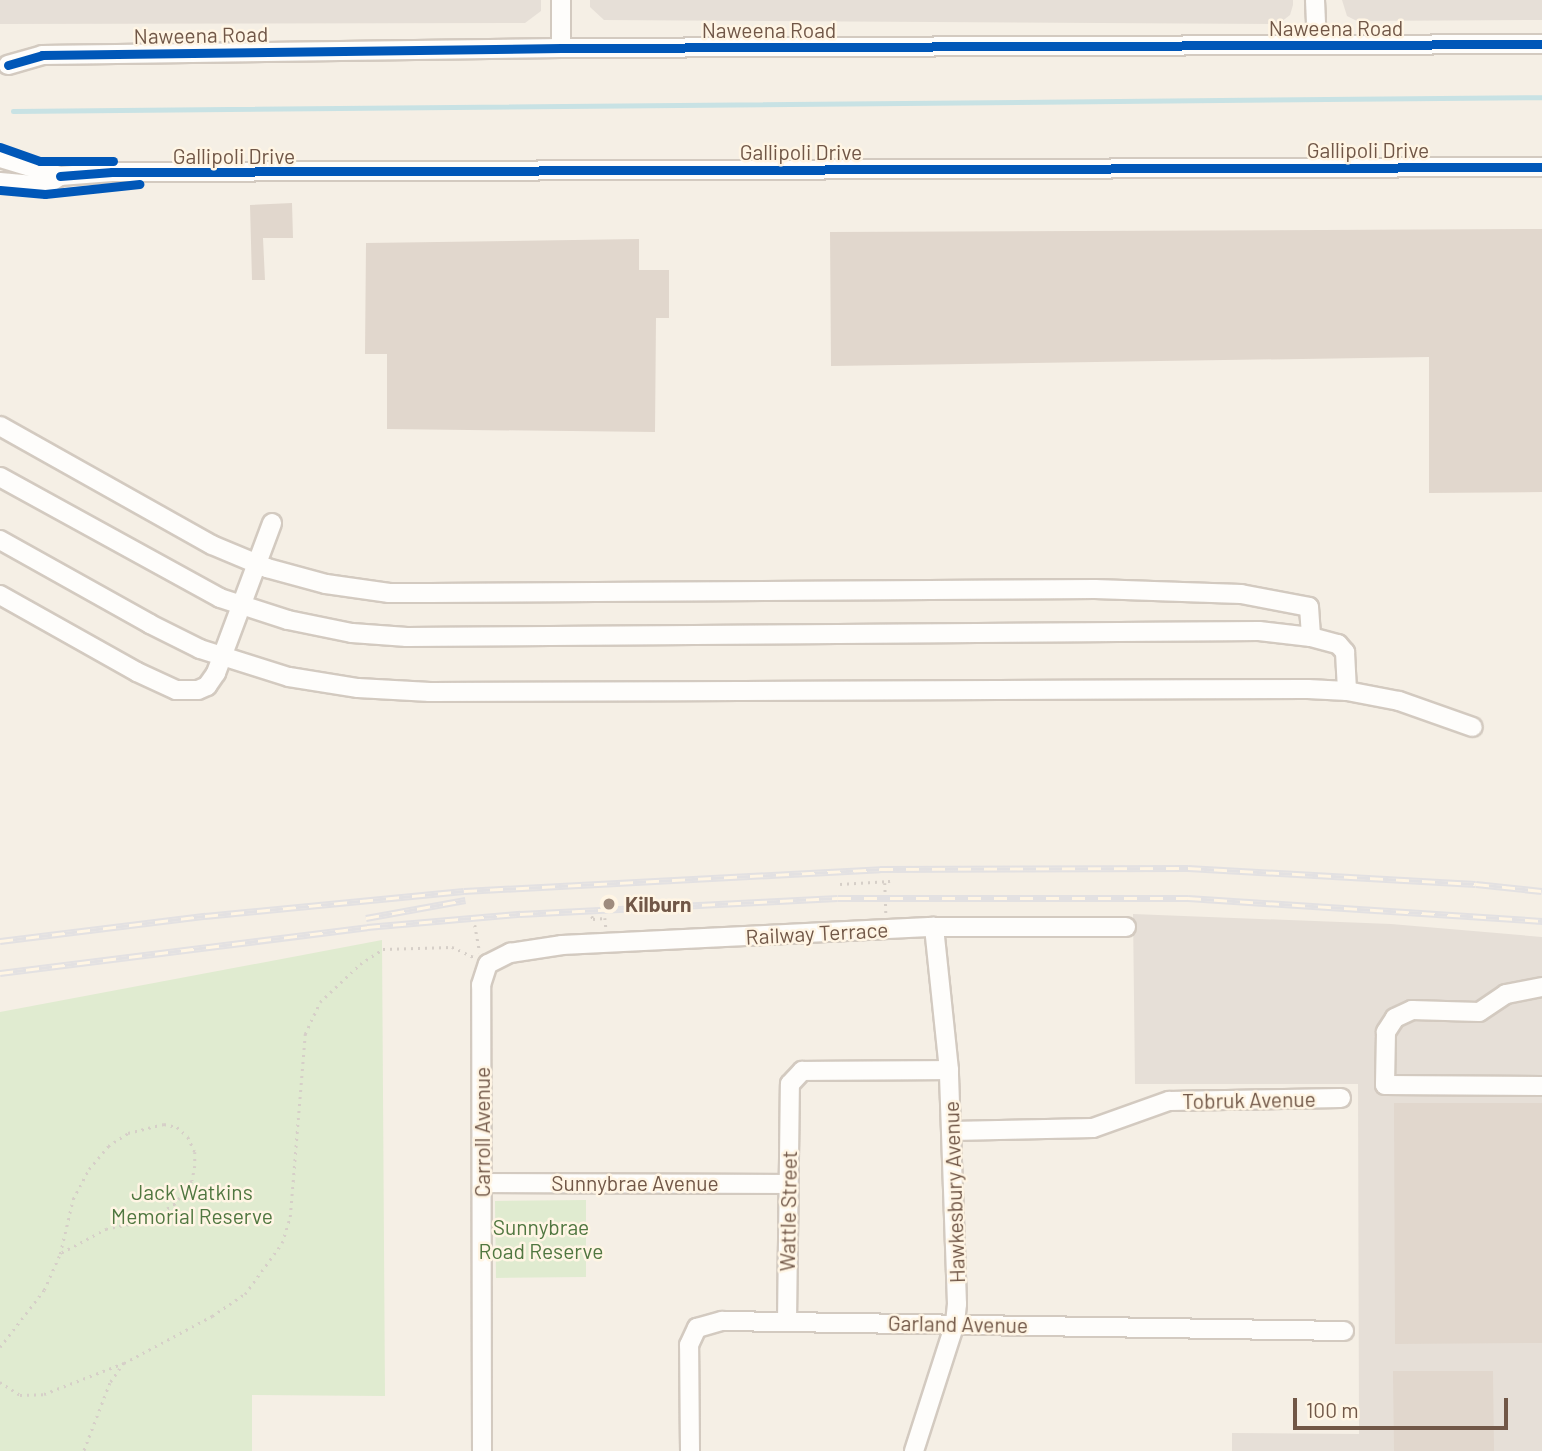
<!DOCTYPE html>
<html>
<head>
<meta charset="utf-8">
<style>
	body { margin:0 }
	#map { position:relative; width:1542px; height:1451px; overflow:hidden; background:#f5efe5; font-family:Barlow,sans-serif }
	div>[style] { position:absolute }
	[style*='--x'] { left:calc(var(--x)*1px); top:calc(var(--y)*1px); width:calc(var(--w)*1px); rotate:calc(var(--a)*1deg) }
	.industrial>* { inset:0; background:#e6dfd7 }
	.green>* { inset:0; background:#e0ebd0 }
	.stream>* { height:4.5px; margin:-2.25px; padding:0 2.25px; transform-origin:2.25px; border-radius:2.25px; background:#c8e2e4 }
	.building>* { inset:0; background:#e1d7cd }
	.path>* { height:2.5px; margin-top:-1.25px; transform-origin:0; background:repeating-linear-gradient(90deg,#d6cfc8 0 2px,transparent 0 7px) }
	.roads { filter:drop-shadow(2px 0 #d3cac0) drop-shadow(-2px 0 #d3cac0) drop-shadow(0 2px #d3cac0) drop-shadow(0 -2px #d3cac0) }
	.minor>* { height:18px; margin:-9px; padding:0 9px; transform-origin:9px; border-radius:9px; background:#fefdfb }
	.rail>* { height:7px; margin-top:-3.5px; transform-origin:0; background:repeating-linear-gradient(90deg,#fff5e4 0 13px,#e3e1e2 0 26px); box-sizing:border-box; border-block:2px solid #e3e1e2 }
	.cycleway>* { height:9px; margin:-4.5px; padding:0 4.5px; transform-origin:4.5px; border-radius:4.5px; background:#0057b8 }
	.dots>* { width:19px; height:19px; translate:-50% -50%; box-sizing:border-box; border:4px solid #fff5e4; border-radius:50% }
	span { translate:-50% -50%; white-space:nowrap; text-align:center; line-height:1.15; -webkit-text-stroke:5px #fff5e4; paint-order:stroke }
	.street-label { font-size:21px; color:#715747 }
	.poi-label { font-size:21px; color:#715747; font-weight:700 }
	.left { translate:0 -50%; text-align:left }
	.park-label { font-size:21px; color:#507740 }
	.scale { position:absolute; left:1293px; top:1398px; width:215px; height:32px; box-sizing:border-box; border:4px solid #715747; border-top:0; padding-left:9px; font-size:21px; line-height:24px; white-space:nowrap; color:#715747; -webkit-text-stroke:5px #fff5e4; paint-order:stroke }
</style>
</head>
<body>
<div id="map">
	<div class="industrial">
		<i style="clip-path:polygon(0 0,541px 0,541px 11px,525px 23px,0 24px)"></i>
		<i style="clip-path:polygon(590px 0,1293px 0,1293px 5px,1290px 15px,1281px 22px,1270px 24px,604px 20px,590px 7px)"></i>
		<i style="clip-path:polygon(1342px 0,1542px 0,1542px 20px,1357px 21px,1347px 16px)"></i>
		<i style="clip-path:polygon(1133px 914px,1391px 924px,1542px 937px,1542px 1451px,1232px 1451px,1232px 1433px,1359px 1434px,1358px 1084px,1135px 1084px)"></i>
	</div>
	<div class="green">
		<i style="clip-path:polygon(382px 940px,385px 1396px,252px 1395px,252px 1451px,0 1451px,0 1012px)"></i>
		<i style="clip-path:polygon(586px 1200px,586px 1277px,496px 1278px,495px 1201px)"></i>
	</div>
	<div class="stream">
		<i style="--x:13;--y:111;--w:1529;--a:-0.52"></i>
	</div>
	<div class="building">
		<i style="clip-path:polygon(292px 203px,293px 238px,263px 238px,265px 280px,252px 280px,250px 205px)"></i>
		<i style="clip-path:polygon(1542px 229px,1542px 492px,1429px 493px,1429px 357px,831px 366px,830px 232px)"></i>
		<i style="clip-path:polygon(639px 239px,639px 270px,669px 270px,669px 318px,656px 318px,655px 432px,387px 429px,387px 354px,365px 354px,366px 243px)"></i>
		<i style="clip-path:polygon(1394px 1103px,1542px 1103px,1542px 1343px,1395px 1344px)"></i>
		<i style="clip-path:polygon(1393px 1371px,1493px 1371px,1494px 1451px,1394px 1451px)"></i>
	</div>
	<div class="path">
		<i style="--x:840;--y:884;--w:50;--a:-3.4"></i>
		<i style="--x:890;--y:881;--w:5;--a:158"></i>
		<i style="--x:885;--y:883;--w:33;--a:88"></i>
		<i style="--x:592;--y:916;--w:3;--a:72"></i>
		<i style="--x:593;--y:919;--w:12;--a:-5"></i>
		<i style="--x:605;--y:918;--w:9;--a:84"></i>
		<i style="--x:475;--y:925;--w:28;--a:80"></i>
		<i style="--x:0;--y:1347;--w:72;--a:-52.3"></i>
		<i style="--x:44;--y:1290;--w:39;--a:-66"></i>
		<i style="--x:60;--y:1254;--w:57;--a:-76.7"></i>
		<i style="--x:73;--y:1199;--w:34;--a:-62"></i>
		<i style="--x:89;--y:1169;--w:30;--a:-50"></i>
		<i style="--x:108;--y:1146;--w:24;--a:-33"></i>
		<i style="--x:128;--y:1133;--w:37;--a:-14"></i>
		<i style="--x:164;--y:1124;--w:13;--a:13"></i>
		<i style="--x:177;--y:1127;--w:15;--a:42"></i>
		<i style="--x:188;--y:1137;--w:17;--a:65"></i>
		<i style="--x:195;--y:1152;--w:14;--a:90"></i>
		<i style="--x:195;--y:1166;--w:15;--a:101"></i>
		<i style="--x:192;--y:1181;--w:29;--a:126"></i>
		<i style="--x:175;--y:1204;--w:31;--a:147"></i>
		<i style="--x:149;--y:1221;--w:43;--a:169.2"></i>
		<i style="--x:107;--y:1229;--w:53;--a:152"></i>
		<i style="--x:124;--y:1363;--w:100;--a:-28.1"></i>
		<i style="--x:212;--y:1316;--w:40;--a:-34"></i>
		<i style="--x:245;--y:1294;--w:63;--a:-54"></i>
		<i style="--x:282;--y:1243;--w:27;--a:-73"></i>
		<i style="--x:290;--y:1217;--w:184;--a:-85.3"></i>
		<i style="--x:305;--y:1034;--w:35;--a:-65"></i>
		<i style="--x:320;--y:1002;--w:55;--a:-43.5"></i>
		<i style="--x:360;--y:964;--w:27;--a:-33"></i>
		<i style="--x:383;--y:949;--w:69;--a:-1.7"></i>
		<i style="--x:452;--y:947;--w:26;--a:25"></i>
		<i style="--x:0;--y:1382;--w:24;--a:33"></i>
		<i style="--x:20;--y:1395;--w:24;--a:-2"></i>
		<i style="--x:44;--y:1394;--w:86;--a:-21.2"></i>
		<i style="--x:124;--y:1363;--w:24;--a:125"></i>
		<i style="--x:110;--y:1383;--w:73;--a:110.9"></i>
	</div>
	<div class="roads">
		<div class="minor">
			<i style="--x:1315;--y:0;--w:45;--a:87.5"></i>
			<i style="--x:561;--y:48;--w:48;--a:-90"></i>
			<i style="--x:8;--y:65;--w:35;--a:-16"></i>
			<i style="--x:42;--y:55;--w:519;--a:-0.77"></i>
			<i style="--x:561;--y:48;--w:981;--a:-0.23"></i>
			<i style="--x:0;--y:158;--w:63;--a:16.7"></i>
			<i style="--x:60;--y:176;--w:52;--a:-4.4"></i>
			<i style="--x:112;--y:172;--w:1430;--a:-0.2"></i>
			<i style="--x:0;--y:182;--w:45;--a:5.1"></i>
			<i style="--x:45;--y:186;--w:18;--a:-34"></i>
			<i style="--x:0;--y:426;--w:243;--a:29.3"></i>
			<i style="--x:212;--y:545;--w:60;--a:22.7"></i>
			<i style="--x:267;--y:568;--w:61;--a:15.2"></i>
			<i style="--x:326;--y:584;--w:64;--a:8.1"></i>
			<i style="--x:389;--y:593;--w:40;--a:0"></i>
			<i style="--x:429;--y:593;--w:666;--a:-0.34"></i>
			<i style="--x:1095;--y:589;--w:146;--a:2"></i>
			<i style="--x:1241;--y:594;--w:69;--a:10.8"></i>
			<i style="--x:1309;--y:607;--w:30;--a:86"></i>
			<i style="--x:1311;--y:637;--w:28;--a:15"></i>
			<i style="--x:1338;--y:644;--w:11;--a:49"></i>
			<i style="--x:1345;--y:652;--w:39;--a:87"></i>
			<i style="--x:0;--y:477;--w:251;--a:28.8"></i>
			<i style="--x:220;--y:598;--w:71;--a:17.9"></i>
			<i style="--x:288;--y:620;--w:65;--a:11.5"></i>
			<i style="--x:352;--y:633;--w:55;--a:4.2"></i>
			<i style="--x:407;--y:637;--w:852;--a:-0.4"></i>
			<i style="--x:1259;--y:631;--w:52;--a:6.6"></i>
			<i style="--x:0;--y:540;--w:172;--a:29.2"></i>
			<i style="--x:150;--y:624;--w:56;--a:26.6"></i>
			<i style="--x:200;--y:649;--w:93;--a:17.5"></i>
			<i style="--x:289;--y:677;--w:70;--a:9.1"></i>
			<i style="--x:358;--y:688;--w:72;--a:3.2"></i>
			<i style="--x:430;--y:692;--w:878;--a:-0.2"></i>
			<i style="--x:1308;--y:689;--w:39;--a:3"></i>
			<i style="--x:1347;--y:691;--w:53;--a:10.9"></i>
			<i style="--x:1399;--y:701;--w:78;--a:19.4"></i>
			<i style="--x:0;--y:595;--w:157;--a:29.3"></i>
			<i style="--x:137;--y:672;--w:43;--a:24.8"></i>
			<i style="--x:176;--y:690;--w:22;--a:0"></i>
			<i style="--x:198;--y:690;--w:10;--a:-24"></i>
			<i style="--x:207;--y:686;--w:16;--a:-55"></i>
			<i style="--x:216;--y:673;--w:160;--a:-69.5"></i>
			<i style="--x:1542;--y:987;--w:37;--a:169"></i>
			<i style="--x:1506;--y:994;--w:32;--a:146"></i>
			<i style="--x:1479;--y:1012;--w:67;--a:-178.3"></i>
			<i style="--x:1412;--y:1010;--w:19;--a:155"></i>
			<i style="--x:1395;--y:1018;--w:17;--a:123"></i>
			<i style="--x:1386;--y:1032;--w:53;--a:91.1"></i>
			<i style="--x:1385;--y:1085;--w:157;--a:0.4"></i>
			<i style="--x:952;--y:1131;--w:141;--a:-1.2"></i>
			<i style="--x:1093;--y:1128;--w:81;--a:-19.6"></i>
			<i style="--x:1169;--y:1101;--w:172;--a:-1"></i>
			<i style="--x:482;--y:1183;--w:306;--a:0.2"></i>
			<i style="--x:787;--y:1322;--w:238;--a:-89.3"></i>
			<i style="--x:790;--y:1084;--w:18;--a:-47"></i>
			<i style="--x:802;--y:1071;--w:147;--a:-0.4"></i>
			<i style="--x:482;--y:1451;--w:466;--a:-90.1"></i>
			<i style="--x:481;--y:985;--w:22;--a:-72"></i>
			<i style="--x:488;--y:964;--w:25;--a:-27"></i>
			<i style="--x:510;--y:953;--w:53;--a:-8.7"></i>
			<i style="--x:562;--y:945;--w:372;--a:-2.8"></i>
			<i style="--x:934;--y:927;--w:192;--a:0"></i>
			<i style="--x:690;--y:1451;--w:106;--a:-90.5"></i>
			<i style="--x:689;--y:1345;--w:19;--a:-65"></i>
			<i style="--x:697;--y:1328;--w:26;--a:-16"></i>
			<i style="--x:722;--y:1321;--w:622;--a:0.92"></i>
			<i style="--x:914;--y:1451;--w:134;--a:-72.2"></i>
			<i style="--x:955;--y:1323;--w:19;--a:-84"></i>
			<i style="--x:957;--y:1304;--w:234;--a:-92"></i>
			<i style="--x:949;--y:1070;--w:144;--a:-96"></i>
		</div>
	</div>
	<div class="rail">
		<i style="--x:366;--y:918;--w:101;--a:-10.3"></i>
		<i style="--x:0;--y:941;--w:207;--a:-7"></i>
		<i style="--x:205;--y:916;--w:260;--a:-5.5"></i>
		<i style="--x:464;--y:891;--w:417;--a:-3"></i>
		<i style="--x:880;--y:869;--w:308;--a:-0.2"></i>
		<i style="--x:1188;--y:868;--w:288;--a:3.2"></i>
		<i style="--x:1476;--y:884;--w:66;--a:6.1"></i>
		<i style="--x:0;--y:973;--w:370;--a:-7.1"></i>
		<i style="--x:367;--y:927;--w:154;--a:-4.9"></i>
		<i style="--x:520;--y:914;--w:318;--a:-2.9"></i>
		<i style="--x:838;--y:898;--w:350;--a:0"></i>
		<i style="--x:1188;--y:898;--w:355;--a:3.7"></i>
	</div>
	<div class="cycleway">
		<i style="--x:8;--y:65;--w:35;--a:-16"></i>
		<i style="--x:42;--y:55;--w:519;--a:-0.77"></i>
		<i style="--x:561;--y:48;--w:981;--a:-0.23"></i>
		<i style="--x:0;--y:147;--w:42;--a:19.3"></i>
		<i style="--x:40;--y:161;--w:73;--a:0"></i>
		<i style="--x:60;--y:176;--w:52;--a:-4.4"></i>
		<i style="--x:112;--y:172;--w:1430;--a:-0.2"></i>
		<i style="--x:0;--y:190;--w:45;--a:5.1"></i>
		<i style="--x:45;--y:194;--w:95;--a:-6.1"></i>
	</div>
	<div class="dots">
		<i style="left:609px;top:904px;background:#9f8c7e"></i>
	</div>
	<div class="street-label">
		<span style="left:1336px;top:28px">Naweena Road</span>
		<span style="left:769px;top:30px">Naweena Road</span>
		<span style="left:201px;top:35px;rotate:-1deg">Naweena Road</span>
		<span style="left:1368px;top:150px">Gallipoli Drive</span>
		<span style="left:801px;top:152px">Gallipoli Drive</span>
		<span style="left:234px;top:156px">Gallipoli Drive</span>
		<span style="left:817px;top:933px;rotate:-3deg">Railway Terrace</span>
		<span style="left:1249px;top:1100px;rotate:-1deg">Tobruk Avenue</span>
		<span style="left:482px;top:1132px;rotate:-90deg">Carroll Avenue</span>
		<span style="left:635px;top:1183px">Sunnybrae Avenue</span>
		<span style="left:954px;top:1192px;rotate:-92deg">Hawkesbury Avenue</span>
		<span style="left:788px;top:1211px;rotate:-89deg">Wattle Street</span>
		<span style="left:958px;top:1324px;rotate:1deg">Garland Avenue</span>
	</div>
	<div class="poi-label">
		<span class="left" style="left:625px;top:904px">Kilburn</span>
	</div>
	<div class="park-label">
		<span style="left:192px;top:1204px">Jack Watkins<br>Memorial Reserve</span>
		<span style="left:541px;top:1239px">Sunnybrae<br>Road Reserve</span>
	</div>
	<div class="scale">100 m</div>
</div>
</body>
</html>
